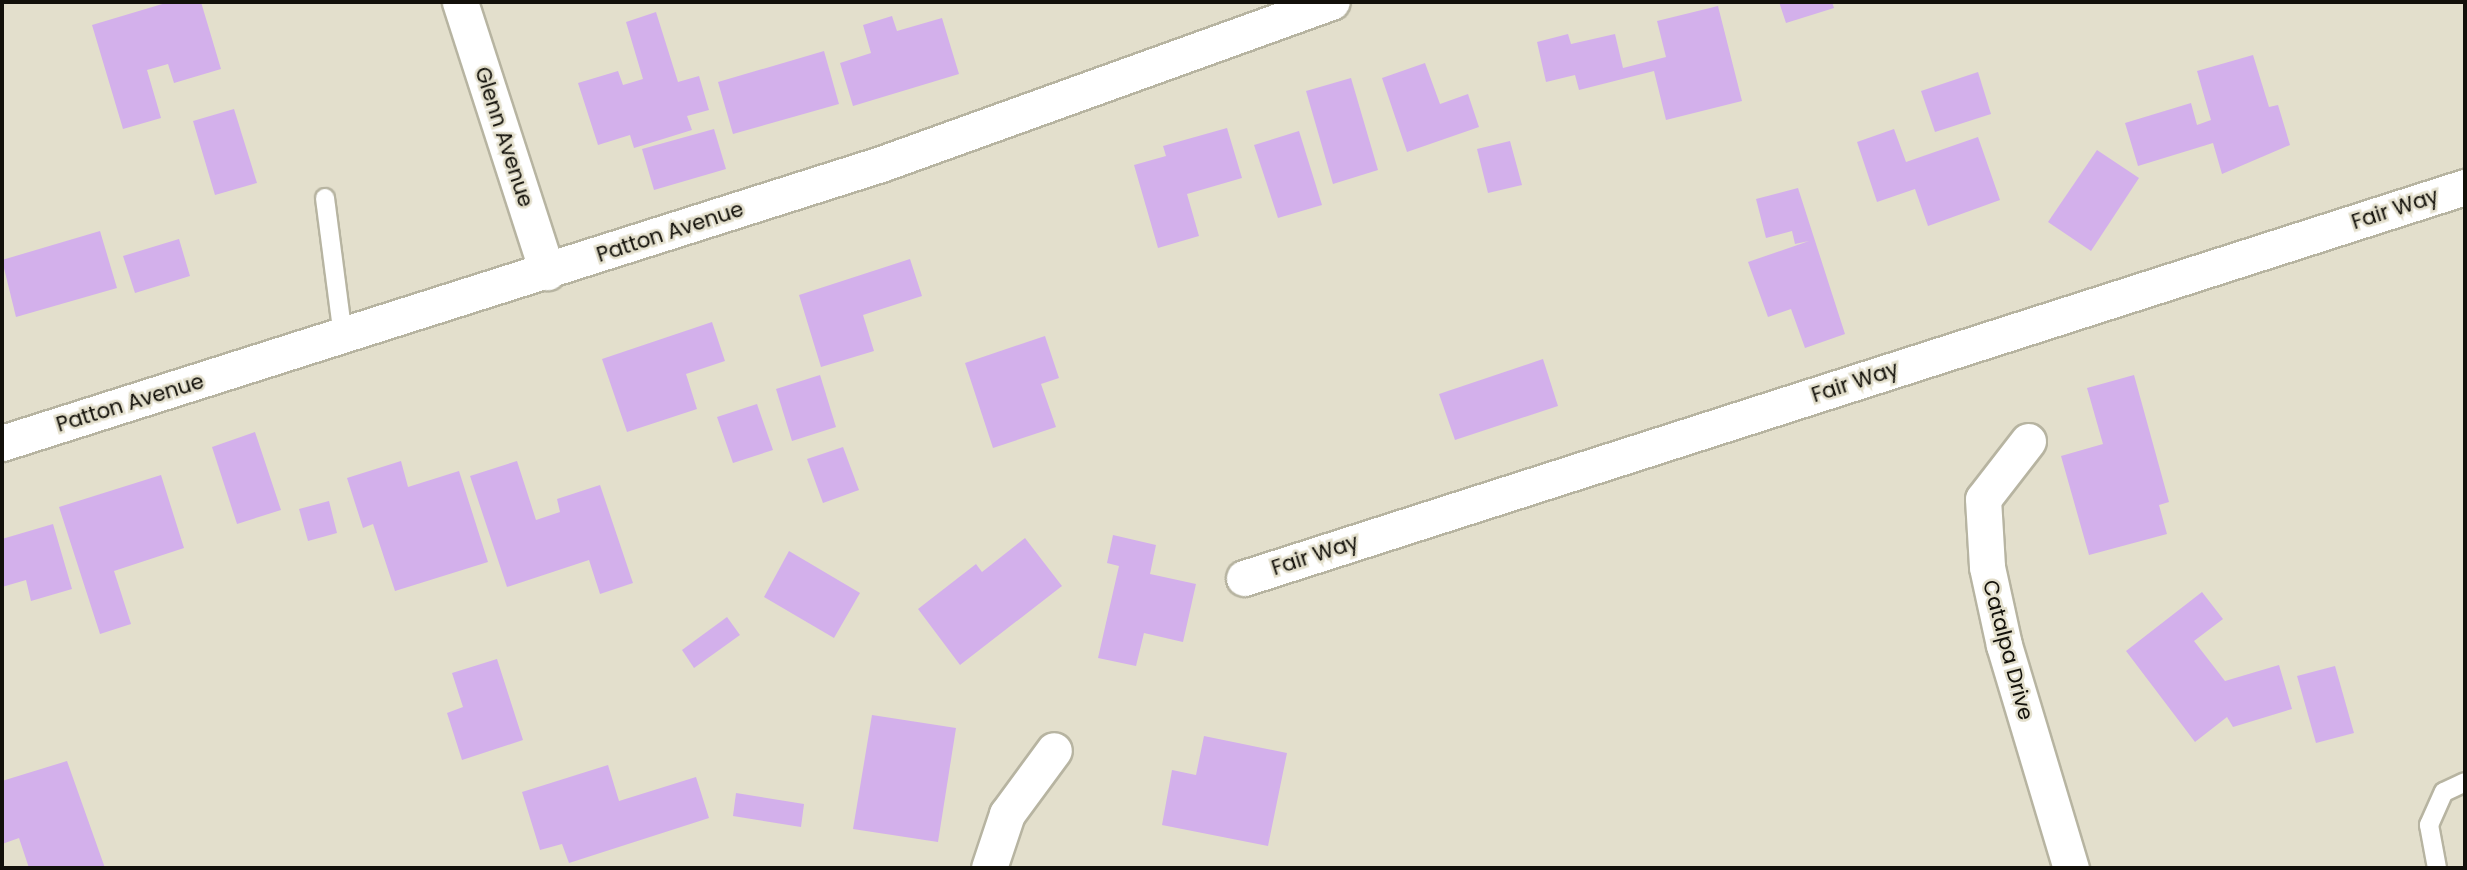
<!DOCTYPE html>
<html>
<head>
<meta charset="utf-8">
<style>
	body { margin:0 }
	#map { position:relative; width:2467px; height:870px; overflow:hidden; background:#e3dfcc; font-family:Poppins,sans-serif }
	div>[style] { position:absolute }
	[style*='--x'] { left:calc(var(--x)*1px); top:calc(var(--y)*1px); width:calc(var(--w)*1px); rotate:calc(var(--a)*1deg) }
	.building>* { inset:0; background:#d3b0eb }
	.roads { filter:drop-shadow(2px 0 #b7b4a1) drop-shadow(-2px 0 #b7b4a1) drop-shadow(0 2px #b7b4a1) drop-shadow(0 -2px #b7b4a1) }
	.service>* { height:18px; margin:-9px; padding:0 9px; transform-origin:9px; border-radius:9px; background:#fff }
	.minor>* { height:35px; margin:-17.5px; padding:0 17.5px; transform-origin:17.5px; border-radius:17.5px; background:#fff }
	span { translate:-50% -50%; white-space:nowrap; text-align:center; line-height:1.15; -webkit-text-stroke:5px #e3dfcc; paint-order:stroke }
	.street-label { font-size:21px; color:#12100a }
	.frame { position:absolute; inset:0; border:4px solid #12100a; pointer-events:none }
</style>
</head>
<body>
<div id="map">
	<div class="building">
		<i style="clip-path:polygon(169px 2px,201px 2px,221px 69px,174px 83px,168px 64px,147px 70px,161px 118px,123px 129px,92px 25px)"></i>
		<i style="clip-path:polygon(1779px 2px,1832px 2px,1834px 8px,1786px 23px)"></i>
		<i style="clip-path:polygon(1718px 6px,1742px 101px,1666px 120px,1654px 71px,1579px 90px,1575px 75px,1546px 82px,1537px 42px,1568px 34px,1571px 44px,1615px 34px,1623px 68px,1666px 57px,1657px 21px)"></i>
		<i style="clip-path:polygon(656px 12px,678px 82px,699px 76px,709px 110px,687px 116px,692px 130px,634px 148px,630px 135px,598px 145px,578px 83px,618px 71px,623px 85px,643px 79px,626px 22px)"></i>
		<i style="clip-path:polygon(892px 16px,897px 31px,942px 18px,959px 74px,853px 106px,840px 63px,871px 53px,863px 25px)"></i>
		<i style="clip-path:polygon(824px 51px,839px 104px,733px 134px,718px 82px)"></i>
		<i style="clip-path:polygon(2253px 55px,2269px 107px,2278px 105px,2290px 145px,2222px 174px,2213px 143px,2138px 166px,2125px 123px,2191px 103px,2197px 125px,2211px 120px,2197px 71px)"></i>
		<i style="clip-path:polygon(1425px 63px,1440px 104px,1468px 94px,1479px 127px,1407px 152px,1382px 78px)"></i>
		<i style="clip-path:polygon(1978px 72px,1991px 114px,1935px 132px,1921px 91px)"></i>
		<i style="clip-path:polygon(1351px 78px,1378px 170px,1333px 184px,1306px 91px)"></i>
		<i style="clip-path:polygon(234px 109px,257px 183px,215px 195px,193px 121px)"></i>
		<i style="clip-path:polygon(1227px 128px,1242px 178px,1187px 194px,1199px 236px,1158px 248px,1134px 165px,1166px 156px,1163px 146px)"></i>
		<i style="clip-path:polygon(714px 129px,726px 169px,654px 190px,642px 149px)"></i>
		<i style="clip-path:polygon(1894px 129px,1906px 162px,1978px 137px,2000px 200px,1928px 226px,1915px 189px,1877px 202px,1857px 142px)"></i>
		<i style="clip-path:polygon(1299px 131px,1322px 205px,1278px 218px,1254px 145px)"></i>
		<i style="clip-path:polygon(1510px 141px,1522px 185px,1488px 193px,1477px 149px)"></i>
		<i style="clip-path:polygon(2097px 150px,2139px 178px,2091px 251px,2048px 222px)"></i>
		<i style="clip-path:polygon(1798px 188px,1845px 334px,1805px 348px,1791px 309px,1768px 317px,1748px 262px,1809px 241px,1795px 244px,1792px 231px,1766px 238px,1756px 199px)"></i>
		<i style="clip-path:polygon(100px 231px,117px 288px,16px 317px,2px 260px)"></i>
		<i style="clip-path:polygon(179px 239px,190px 276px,135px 293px,123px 256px)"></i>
		<i style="clip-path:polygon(910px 259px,922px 296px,863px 315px,874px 351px,821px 367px,799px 295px)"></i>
		<i style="clip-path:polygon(712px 322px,725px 361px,686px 374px,697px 409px,627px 432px,602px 359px)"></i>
		<i style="clip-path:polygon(1045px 336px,1059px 378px,1041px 384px,1056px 427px,993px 448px,965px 363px)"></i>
		<i style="clip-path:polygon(1543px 359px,1558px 406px,1455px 440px,1439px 394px)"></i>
		<i style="clip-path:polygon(820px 375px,836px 427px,792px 441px,776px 389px)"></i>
		<i style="clip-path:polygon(2134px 375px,2169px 502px,2159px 505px,2167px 534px,2089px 555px,2061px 456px,2103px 444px,2087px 388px)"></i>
		<i style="clip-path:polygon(757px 404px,773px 450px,733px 463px,717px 417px)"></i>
		<i style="clip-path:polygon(255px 432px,281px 510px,237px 524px,212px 447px)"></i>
		<i style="clip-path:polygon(843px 447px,859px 490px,823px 503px,807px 459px)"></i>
		<i style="clip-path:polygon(401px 461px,408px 487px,459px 471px,488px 562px,395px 591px,373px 524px,363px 528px,347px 478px)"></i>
		<i style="clip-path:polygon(517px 461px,536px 520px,560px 512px,557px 499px,600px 485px,633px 583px,600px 594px,589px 560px,507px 587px,470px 476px)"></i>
		<i style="clip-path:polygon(161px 475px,184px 548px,114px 571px,131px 624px,100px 634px,59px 507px)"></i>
		<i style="clip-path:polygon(329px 501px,337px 533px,308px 541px,299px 509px)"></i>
		<i style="clip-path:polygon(53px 524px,72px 589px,31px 601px,26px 580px,2px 587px,2px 539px)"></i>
		<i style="clip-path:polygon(1113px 535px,1156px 545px,1150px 574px,1196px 584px,1183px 642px,1144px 633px,1136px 666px,1098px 658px,1119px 566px,1107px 563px)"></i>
		<i style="clip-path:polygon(1025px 538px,1062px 586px,960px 665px,918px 609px,976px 564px,982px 572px)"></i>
		<i style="clip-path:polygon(789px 551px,860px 593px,834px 638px,764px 597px)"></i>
		<i style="clip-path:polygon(2202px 592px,2223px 619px,2194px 641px,2225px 681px,2279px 665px,2292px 709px,2233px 727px,2227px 717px,2195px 742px,2126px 651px)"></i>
		<i style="clip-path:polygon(727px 617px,740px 635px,694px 668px,682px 650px)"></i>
		<i style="clip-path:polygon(497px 659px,523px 740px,462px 760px,447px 713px,463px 707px,452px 673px)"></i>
		<i style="clip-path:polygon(2335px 666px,2354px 733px,2316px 743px,2297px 676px)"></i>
		<i style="clip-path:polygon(872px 715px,956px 728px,938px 842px,853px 829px)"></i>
		<i style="clip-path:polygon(1204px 736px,1287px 753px,1268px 846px,1162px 825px,1172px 770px,1196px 775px)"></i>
		<i style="clip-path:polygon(67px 761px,105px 868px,29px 868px,19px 838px,2px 844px,2px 781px)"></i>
		<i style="clip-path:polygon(608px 765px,619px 801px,696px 777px,709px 818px,569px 863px,562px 844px,540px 850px,522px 792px)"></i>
		<i style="clip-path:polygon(736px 793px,804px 804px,801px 827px,733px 816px)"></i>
	</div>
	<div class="roads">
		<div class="service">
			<i style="--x:325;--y:198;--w:140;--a:82.6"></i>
			<i style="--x:2437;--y:868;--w:44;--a:-100.5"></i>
			<i style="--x:2429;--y:825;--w:36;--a:-66"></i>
			<i style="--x:2444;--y:792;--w:23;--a:-25"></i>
		</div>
		<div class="minor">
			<i style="--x:460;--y:2;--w:284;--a:72.1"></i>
			<i style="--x:2028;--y:441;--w:73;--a:127.8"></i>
			<i style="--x:1983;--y:499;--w:68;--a:86.6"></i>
			<i style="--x:1987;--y:567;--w:80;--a:77.7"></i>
			<i style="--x:2004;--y:645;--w:233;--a:73.3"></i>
			<i style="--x:2;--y:443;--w:922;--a:-17.61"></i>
			<i style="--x:881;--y:164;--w:479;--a:-19.8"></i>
			<i style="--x:1244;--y:578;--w:1282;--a:-17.76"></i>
			<i style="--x:989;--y:868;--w:57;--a:-71.6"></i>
			<i style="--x:1007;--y:814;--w:79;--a:-53.7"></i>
		</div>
	</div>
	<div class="street-label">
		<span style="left:504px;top:137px;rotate:72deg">Glenn Avenue</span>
		<span style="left:2395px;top:209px;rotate:-18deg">Fair Way</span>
		<span style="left:670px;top:232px;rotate:-18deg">Patton Avenue</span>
		<span style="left:1855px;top:382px;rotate:-18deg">Fair Way</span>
		<span style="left:130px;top:403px;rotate:-17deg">Patton Avenue</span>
		<span style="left:1315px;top:555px;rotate:-18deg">Fair Way</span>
		<span style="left:2008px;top:650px;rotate:75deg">Catalpa Drive</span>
	</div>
	<div class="frame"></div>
</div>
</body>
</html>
